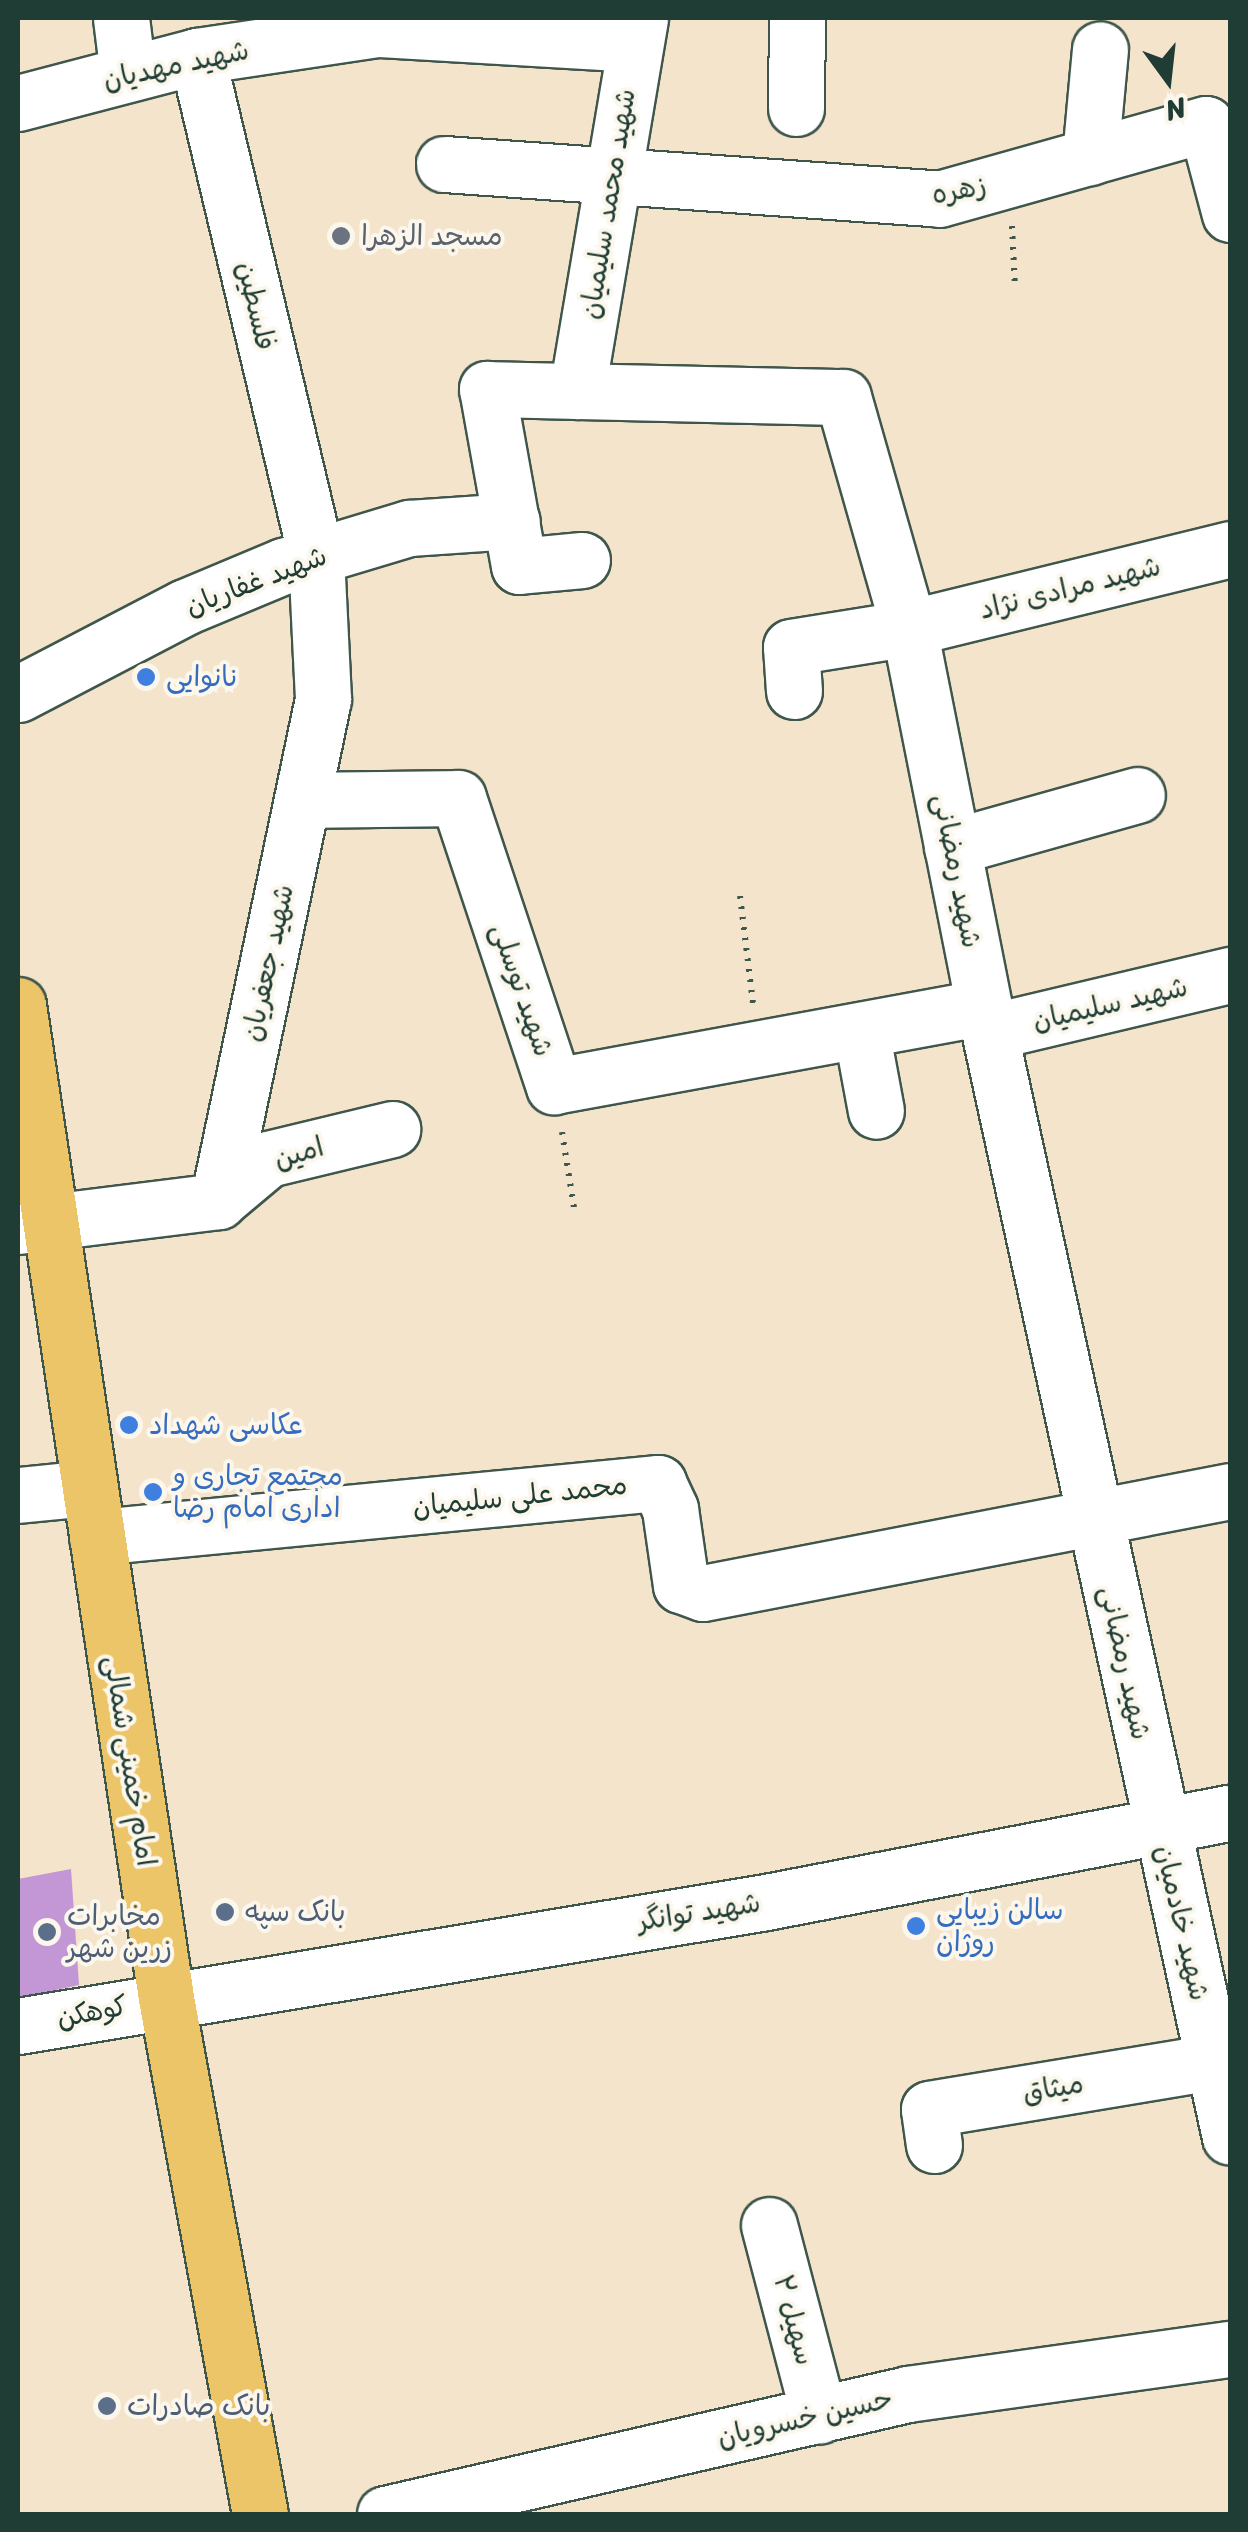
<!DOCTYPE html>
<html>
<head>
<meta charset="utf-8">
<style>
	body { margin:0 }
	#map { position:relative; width:1248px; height:2532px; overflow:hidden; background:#f5e4cc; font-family:Sriracha,"Playpen Sans Arabic",sans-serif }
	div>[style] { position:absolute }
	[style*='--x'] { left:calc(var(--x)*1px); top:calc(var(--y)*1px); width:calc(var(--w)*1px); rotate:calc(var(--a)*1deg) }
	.building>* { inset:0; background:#c396d6 }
	.path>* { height:6px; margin-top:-3px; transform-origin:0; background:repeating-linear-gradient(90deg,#3f564b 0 2.5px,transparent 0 10.5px) }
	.roads { filter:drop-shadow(2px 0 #3f564b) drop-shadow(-2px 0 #3f564b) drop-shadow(0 2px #3f564b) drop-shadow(0 -2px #3f564b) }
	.minor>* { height:55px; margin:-27.5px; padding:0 27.5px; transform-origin:27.5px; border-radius:27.5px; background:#fff }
	.major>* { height:55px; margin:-27.5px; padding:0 27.5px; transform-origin:27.5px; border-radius:27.5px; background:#edc569 }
	.dots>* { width:28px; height:28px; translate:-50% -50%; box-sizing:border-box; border:5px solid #fbf7ec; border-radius:50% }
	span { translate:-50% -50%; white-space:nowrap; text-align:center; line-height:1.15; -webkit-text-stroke:8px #fbf7ec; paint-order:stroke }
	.street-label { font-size:28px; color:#1f3d34 }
	.worship-label { font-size:28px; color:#5b616d }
	.left { translate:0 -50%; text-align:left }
	.shop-label { font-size:28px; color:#366cbe }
	.service-label { font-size:28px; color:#4e5e75 }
	.frame { position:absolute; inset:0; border:20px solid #1f3d34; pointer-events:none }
	.north { position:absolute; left:1118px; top:30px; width:100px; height:100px; -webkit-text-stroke:8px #fbf7ec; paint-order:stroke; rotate:165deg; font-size:28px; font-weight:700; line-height:40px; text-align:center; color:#1f3d34 }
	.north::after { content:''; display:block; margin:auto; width:35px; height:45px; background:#1f3d34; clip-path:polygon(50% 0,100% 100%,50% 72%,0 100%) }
</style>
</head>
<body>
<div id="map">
	<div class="building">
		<i style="clip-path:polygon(71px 1869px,79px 1985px,18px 1998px,18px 1879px)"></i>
	</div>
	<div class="path">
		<i style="--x:1012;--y:226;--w:61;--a:87.2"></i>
		<i style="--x:740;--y:896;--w:108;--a:83.1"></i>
		<i style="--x:562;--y:1132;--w:77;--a:81"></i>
	</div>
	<div class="roads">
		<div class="minor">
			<i style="--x:121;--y:18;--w:56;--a:82.9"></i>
			<i style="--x:18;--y:103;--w:185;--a:-14.7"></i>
			<i style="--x:197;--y:56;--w:182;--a:-8.5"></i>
			<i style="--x:377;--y:29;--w:258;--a:3.3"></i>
			<i style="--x:796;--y:108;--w:90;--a:-89.4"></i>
			<i style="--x:1090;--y:157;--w:108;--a:-84.7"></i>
			<i style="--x:444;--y:164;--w:496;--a:4"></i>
			<i style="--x:939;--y:199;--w:277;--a:-15.7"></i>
			<i style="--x:1206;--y:124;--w:93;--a:75.1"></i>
			<i style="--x:577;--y:391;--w:378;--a:-80.4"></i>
			<i style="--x:582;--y:560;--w:63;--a:174.6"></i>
			<i style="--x:519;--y:566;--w:180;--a:-100.2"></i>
			<i style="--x:487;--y:389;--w:356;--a:1.3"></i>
			<i style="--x:843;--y:397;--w:240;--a:74.1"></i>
			<i style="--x:909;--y:628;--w:386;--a:78.8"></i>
			<i style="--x:984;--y:1007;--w:1156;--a:77.72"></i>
			<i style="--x:794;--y:691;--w:44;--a:-93.9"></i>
			<i style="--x:791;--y:647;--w:120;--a:-9.1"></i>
			<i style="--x:909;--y:628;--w:331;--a:-13.8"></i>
			<i style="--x:18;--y:694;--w:188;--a:-27.5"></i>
			<i style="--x:185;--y:607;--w:106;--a:-22.7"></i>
			<i style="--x:283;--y:566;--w:132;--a:-16.8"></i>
			<i style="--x:409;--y:528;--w:103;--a:-3.9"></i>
			<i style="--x:303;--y:800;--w:155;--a:-0.7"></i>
			<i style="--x:458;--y:798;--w:304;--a:71.6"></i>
			<i style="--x:554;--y:1086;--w:437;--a:-10.4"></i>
			<i style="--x:952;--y:847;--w:192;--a:-15.7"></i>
			<i style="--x:861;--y:1030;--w:82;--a:79.5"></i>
			<i style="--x:990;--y:1032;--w:247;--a:-13.4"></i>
			<i style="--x:218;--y:1201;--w:65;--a:-40"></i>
			<i style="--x:268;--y:1159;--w:128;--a:-13.6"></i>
			<i style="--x:18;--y:1226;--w:202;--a:-7.1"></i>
			<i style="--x:218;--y:1201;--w:513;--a:-78.19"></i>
			<i style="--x:323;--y:699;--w:143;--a:-92.8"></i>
			<i style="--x:316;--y:556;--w:514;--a:-103.39"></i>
			<i style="--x:18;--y:1495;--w:72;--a:-5.6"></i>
			<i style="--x:97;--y:1537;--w:564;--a:-5.5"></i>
			<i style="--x:658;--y:1483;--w:29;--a:65"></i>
			<i style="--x:670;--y:1509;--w:77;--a:81.8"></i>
			<i style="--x:681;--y:1585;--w:23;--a:20"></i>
			<i style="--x:703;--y:1593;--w:537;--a:-10.95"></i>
			<i style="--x:18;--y:2026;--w:758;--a:-9.41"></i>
			<i style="--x:766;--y:1902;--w:472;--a:-10.9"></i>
			<i style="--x:934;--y:2145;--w:36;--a:-98"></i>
			<i style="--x:929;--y:2109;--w:288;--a:-9.4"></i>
			<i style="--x:769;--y:2225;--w:197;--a:75.3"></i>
			<i style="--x:385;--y:2514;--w:537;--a:-12.92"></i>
			<i style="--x:908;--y:2394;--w:325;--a:-8"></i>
		</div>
		<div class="major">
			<i style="--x:18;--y:1005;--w:1004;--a:81.52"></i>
			<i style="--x:166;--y:1998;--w:524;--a:79.68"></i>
		</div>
	</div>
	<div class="dots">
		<i style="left:341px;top:236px;background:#6b7280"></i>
		<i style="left:146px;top:677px;background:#3f7fe0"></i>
		<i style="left:129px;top:1425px;background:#3f7fe0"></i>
		<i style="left:153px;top:1492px;background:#3f7fe0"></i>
		<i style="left:225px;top:1912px;background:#5c6f8a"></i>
		<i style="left:916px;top:1926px;background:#3f7fe0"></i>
		<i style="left:47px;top:1932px;background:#5c6f8a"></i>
		<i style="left:107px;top:2406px;background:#5c6f8a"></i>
	</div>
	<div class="street-label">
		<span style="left:176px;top:65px;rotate:-12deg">شهید مهدیان</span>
		<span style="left:959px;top:190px;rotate:-11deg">زهره</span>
		<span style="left:608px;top:204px;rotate:-81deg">شهید محمد سلیمیان</span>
		<span style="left:256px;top:306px;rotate:77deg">فلسطین</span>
		<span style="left:256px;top:581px;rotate:-21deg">شهید غفاریان</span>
		<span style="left:1070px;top:588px;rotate:-14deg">شهید مرادی نژاد</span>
		<span style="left:957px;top:871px;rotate:79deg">شهید رمضانی</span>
		<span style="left:268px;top:963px;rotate:-78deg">شهید جعفریان</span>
		<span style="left:522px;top:990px;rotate:71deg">شهید توسلی</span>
		<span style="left:1110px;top:1004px;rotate:-13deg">شهید سلیمیان</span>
		<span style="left:299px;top:1153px;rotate:-16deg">امین</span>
		<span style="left:520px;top:1496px;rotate:-6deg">محمد علی سلیمیان</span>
		<span style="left:1125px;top:1663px;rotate:78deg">شهید رمضانی</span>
		<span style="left:130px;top:1761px;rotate:81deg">امام خمینی شمالی</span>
		<span style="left:699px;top:1912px;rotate:-9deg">شهید توانگر</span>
		<span style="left:1182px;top:1923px;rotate:77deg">شهید خادمیان</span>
		<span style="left:92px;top:2012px;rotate:-11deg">کوهکن</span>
		<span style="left:1053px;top:2088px;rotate:-9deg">میثاق</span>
		<span style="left:794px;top:2320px;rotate:75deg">سهیل ۲</span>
		<span style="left:805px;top:2418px;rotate:-13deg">حسین خسرویان</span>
	</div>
	<div class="worship-label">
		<span class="left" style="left:361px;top:236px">مسجد الزهرا</span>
	</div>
	<div class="shop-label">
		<span class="left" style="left:166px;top:677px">نانوایی</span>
		<span class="left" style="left:149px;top:1425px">عکاسی شهداد</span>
		<span class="left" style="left:173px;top:1492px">مجتمع تجاری و<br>اداری امام رضا</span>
		<span class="left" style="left:936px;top:1926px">سالن زیبایی<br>روژان</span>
	</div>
	<div class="service-label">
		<span class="left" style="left:245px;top:1912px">بانک سپه</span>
		<span class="left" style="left:67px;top:1932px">مخابرات<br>زرین شهر</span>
		<span class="left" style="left:127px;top:2406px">بانک صادرات</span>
	</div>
	<div class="frame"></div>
	<div class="north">N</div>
</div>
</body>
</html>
